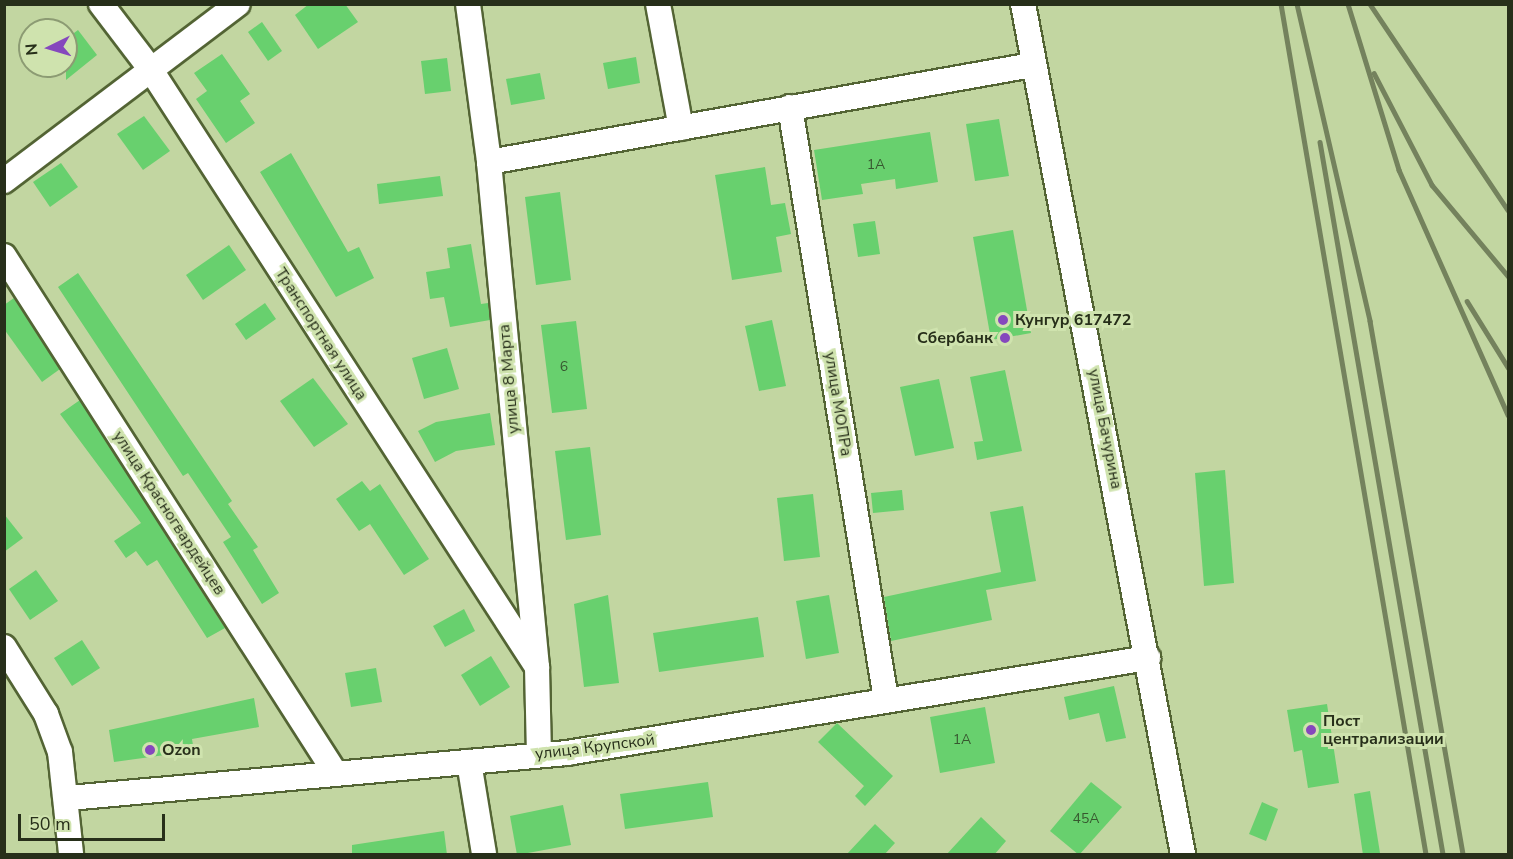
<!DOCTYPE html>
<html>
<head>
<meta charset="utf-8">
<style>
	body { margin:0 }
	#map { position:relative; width:1513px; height:859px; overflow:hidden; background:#c2d6a1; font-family:"Nunito Sans",sans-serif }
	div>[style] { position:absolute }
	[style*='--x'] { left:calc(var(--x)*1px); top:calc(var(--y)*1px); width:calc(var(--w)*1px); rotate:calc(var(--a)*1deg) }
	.building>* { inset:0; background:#68d06e }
	.roads { filter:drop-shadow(2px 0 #536434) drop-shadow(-2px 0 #536434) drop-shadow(0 2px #536434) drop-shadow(0 -2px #536434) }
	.minor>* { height:24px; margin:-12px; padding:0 12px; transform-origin:12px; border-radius:12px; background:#fff }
	.rail>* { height:4.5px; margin:-2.25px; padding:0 2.25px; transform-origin:2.25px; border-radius:2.25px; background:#74825d }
	.dots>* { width:16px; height:16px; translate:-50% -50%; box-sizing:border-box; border:3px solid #cfe3ae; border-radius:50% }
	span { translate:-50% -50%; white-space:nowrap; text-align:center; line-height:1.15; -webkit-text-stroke:6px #cfe3ae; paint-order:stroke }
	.number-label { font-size:14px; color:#37572f }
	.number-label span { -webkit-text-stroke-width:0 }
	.poi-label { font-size:16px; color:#272f1a; font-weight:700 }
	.left { translate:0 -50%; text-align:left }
	.right { translate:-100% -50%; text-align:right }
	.street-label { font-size:16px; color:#272f1a }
	.frame { position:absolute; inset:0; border:6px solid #272f1a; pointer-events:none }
	.north { position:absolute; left:18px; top:18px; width:60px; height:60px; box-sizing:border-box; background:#cfe3ae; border:2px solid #8c9b73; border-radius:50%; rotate:265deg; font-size:16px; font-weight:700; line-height:24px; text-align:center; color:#272f1a }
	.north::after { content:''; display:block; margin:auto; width:21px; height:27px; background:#8548bd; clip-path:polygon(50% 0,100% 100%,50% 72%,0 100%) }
	.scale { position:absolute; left:18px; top:814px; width:147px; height:27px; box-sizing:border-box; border:3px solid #272f1a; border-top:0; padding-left:8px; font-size:18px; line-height:21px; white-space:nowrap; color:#272f1a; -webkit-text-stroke:4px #cfe3ae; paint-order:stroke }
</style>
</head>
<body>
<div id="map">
	<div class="building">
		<i style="clip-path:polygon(309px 4px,345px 4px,358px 22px,318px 49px,295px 15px)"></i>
		<i style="clip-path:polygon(262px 22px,282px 51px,268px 61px,248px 32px)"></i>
		<i style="clip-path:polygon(78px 30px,97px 55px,66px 80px,66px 39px)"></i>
		<i style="clip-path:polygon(222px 54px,250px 94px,240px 101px,255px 123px,226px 143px,196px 99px,207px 91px,194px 73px)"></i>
		<i style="clip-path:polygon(636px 57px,640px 83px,608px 89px,603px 63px)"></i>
		<i style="clip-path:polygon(447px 58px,451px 91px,425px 94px,421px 61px)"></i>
		<i style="clip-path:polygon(540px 73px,545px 99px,511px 105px,506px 79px)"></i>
		<i style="clip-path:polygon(144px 116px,170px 151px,143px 170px,117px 134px)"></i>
		<i style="clip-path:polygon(999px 119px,1009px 176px,975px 181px,966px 124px)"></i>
		<i style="clip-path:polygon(930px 132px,938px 182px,896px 189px,895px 179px,861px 184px,863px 194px,822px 200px,814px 150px)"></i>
		<i style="clip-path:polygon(291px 153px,348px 252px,359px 247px,374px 278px,336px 297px,260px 172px)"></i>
		<i style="clip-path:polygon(61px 163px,78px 187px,50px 207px,33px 182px)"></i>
		<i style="clip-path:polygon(765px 167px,771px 205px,785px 203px,791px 234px,776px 237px,782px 272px,732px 280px,715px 175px)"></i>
		<i style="clip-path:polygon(440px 176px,443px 196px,379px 204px,377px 184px)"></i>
		<i style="clip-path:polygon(560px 192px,571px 280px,536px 285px,525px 197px)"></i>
		<i style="clip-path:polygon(875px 221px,880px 254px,858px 257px,853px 224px)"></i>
		<i style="clip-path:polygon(1013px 230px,1031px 333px,991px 340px,973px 237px)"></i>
		<i style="clip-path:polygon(471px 244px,481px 304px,488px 303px,490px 320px,450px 327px,444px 297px,430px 299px,426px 272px,450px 268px,447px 248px)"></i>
		<i style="clip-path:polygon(229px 245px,246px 270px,203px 300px,186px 275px)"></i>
		<i style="clip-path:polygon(78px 273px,232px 501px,228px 504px,258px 547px,253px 550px,279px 593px,262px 604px,223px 542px,231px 537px,188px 473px,183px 476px,58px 287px)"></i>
		<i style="clip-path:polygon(14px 298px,60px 369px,42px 382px,4px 329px,4px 305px)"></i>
		<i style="clip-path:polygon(265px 303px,276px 319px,246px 340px,235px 324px)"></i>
		<i style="clip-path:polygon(772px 320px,786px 386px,759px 391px,745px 326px)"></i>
		<i style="clip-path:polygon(576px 321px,587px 409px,552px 413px,541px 325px)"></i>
		<i style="clip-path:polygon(447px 348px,459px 389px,424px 399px,412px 358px)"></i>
		<i style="clip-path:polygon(1005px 370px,1022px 451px,977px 460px,974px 442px,983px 441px,970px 377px)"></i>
		<i style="clip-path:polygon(313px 378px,348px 424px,314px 447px,280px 401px)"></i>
		<i style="clip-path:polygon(939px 379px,954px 448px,915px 456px,900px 387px)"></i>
		<i style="clip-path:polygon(80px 400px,225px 628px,207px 638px,157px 560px,147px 566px,136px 551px,126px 558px,114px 541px,141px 523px,60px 414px)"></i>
		<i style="clip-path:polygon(490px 413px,495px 445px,456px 451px,435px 462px,418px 431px,436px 422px)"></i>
		<i style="clip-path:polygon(590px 447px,601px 535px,566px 540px,555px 451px)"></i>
		<i style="clip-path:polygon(1225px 470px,1234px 583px,1204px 586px,1195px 473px)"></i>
		<i style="clip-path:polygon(362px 481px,370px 491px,380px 484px,429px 559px,404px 575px,370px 524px,359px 531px,336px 499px)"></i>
		<i style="clip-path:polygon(902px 490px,904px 510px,873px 513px,871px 493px)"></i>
		<i style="clip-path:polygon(813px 494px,820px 557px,784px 561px,777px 498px)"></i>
		<i style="clip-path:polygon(1023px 506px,1036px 581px,986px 590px,992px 620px,891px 641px,884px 597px,1001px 572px,990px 512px)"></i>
		<i style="clip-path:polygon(4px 514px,23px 538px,4px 552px)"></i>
		<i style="clip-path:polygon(36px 570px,58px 601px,30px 620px,9px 589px)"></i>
		<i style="clip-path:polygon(608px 595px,619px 683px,584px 687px,574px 604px)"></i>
		<i style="clip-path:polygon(829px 595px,839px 653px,806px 659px,796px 601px)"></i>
		<i style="clip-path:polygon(464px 609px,475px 631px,445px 647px,433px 626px)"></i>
		<i style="clip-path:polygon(758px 617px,764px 657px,659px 672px,653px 633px)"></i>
		<i style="clip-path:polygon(82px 640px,100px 668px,72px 686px,54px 658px)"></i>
		<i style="clip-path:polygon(491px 656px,510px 687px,480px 706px,461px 675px)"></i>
		<i style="clip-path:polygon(376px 668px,382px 702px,351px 707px,345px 673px)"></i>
		<i style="clip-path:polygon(1114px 686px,1126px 738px,1106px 742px,1099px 713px,1069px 720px,1064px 697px)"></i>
		<i style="clip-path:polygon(254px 698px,259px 727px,192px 739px,194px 751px,114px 762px,109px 730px)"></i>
		<i style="clip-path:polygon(1327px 704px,1339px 783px,1308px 788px,1302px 750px,1294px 752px,1287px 710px)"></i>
		<i style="clip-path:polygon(985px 707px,995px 763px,940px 773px,930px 717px)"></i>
		<i style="clip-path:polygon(837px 723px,893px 776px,865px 806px,855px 796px,864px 786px,818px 742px)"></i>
		<i style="clip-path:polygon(708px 782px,713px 817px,625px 829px,620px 794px)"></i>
		<i style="clip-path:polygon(1091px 782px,1122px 807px,1079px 855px,1050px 831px)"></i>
		<i style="clip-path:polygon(1370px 791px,1380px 853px,1363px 855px,1354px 794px)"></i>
		<i style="clip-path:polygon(1262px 802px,1278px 809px,1266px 841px,1249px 834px)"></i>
		<i style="clip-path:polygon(563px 805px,571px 845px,517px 855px,510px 816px)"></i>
		<i style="clip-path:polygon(981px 817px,1006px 841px,994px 855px,946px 855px)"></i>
		<i style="clip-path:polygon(875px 824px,895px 843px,884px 855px,846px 855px)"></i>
		<i style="clip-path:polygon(444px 831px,447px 855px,352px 855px,352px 845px)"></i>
	</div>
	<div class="roads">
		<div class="minor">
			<i style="--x:101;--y:4;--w:79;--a:52.7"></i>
			<i style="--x:149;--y:67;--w:715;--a:57.11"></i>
			<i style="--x:468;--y:4;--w:159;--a:82.4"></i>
			<i style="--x:489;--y:162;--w:507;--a:84.57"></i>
			<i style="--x:537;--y:667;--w:88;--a:88.7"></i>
			<i style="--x:658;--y:4;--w:126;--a:79.5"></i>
			<i style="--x:1023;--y:4;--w:865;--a:79.34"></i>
			<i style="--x:790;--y:107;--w:601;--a:80.8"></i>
			<i style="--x:489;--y:162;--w:552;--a:-10.13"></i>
			<i style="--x:4;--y:181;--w:293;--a:-37.1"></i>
			<i style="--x:4;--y:256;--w:612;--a:57.35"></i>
			<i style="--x:4;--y:647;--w:79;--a:57.9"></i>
			<i style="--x:46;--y:714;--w:40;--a:69.8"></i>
			<i style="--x:60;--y:752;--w:103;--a:83.8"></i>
			<i style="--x:469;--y:762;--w:93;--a:80.7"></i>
			<i style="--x:69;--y:798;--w:500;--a:-5.16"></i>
			<i style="--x:567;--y:753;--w:589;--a:-9.29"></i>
		</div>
	</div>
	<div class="rail">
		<i style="--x:1281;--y:4;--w:862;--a:80.32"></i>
		<i style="--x:1297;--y:4;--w:325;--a:77"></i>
		<i style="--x:1370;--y:321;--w:541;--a:80.1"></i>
		<i style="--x:1348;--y:4;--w:174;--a:72.9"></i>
		<i style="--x:1399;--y:170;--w:268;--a:66"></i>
		<i style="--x:1370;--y:4;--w:248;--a:56.2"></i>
		<i style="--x:1374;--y:73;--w:126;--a:62.6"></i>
		<i style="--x:1432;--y:185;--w:119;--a:50.1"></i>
		<i style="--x:1320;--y:142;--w:723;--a:80.2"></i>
		<i style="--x:1467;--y:301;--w:78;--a:58.2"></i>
	</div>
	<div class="dots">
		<i style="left:1003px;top:320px;background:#8548bd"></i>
		<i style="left:1005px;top:338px;background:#8548bd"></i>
		<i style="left:1311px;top:730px;background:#8548bd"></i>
		<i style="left:150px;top:750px;background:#8548bd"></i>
	</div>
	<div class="number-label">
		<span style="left:876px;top:165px">1А</span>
		<span style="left:564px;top:367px">6</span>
		<span style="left:962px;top:740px">1А</span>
		<span style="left:1086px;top:819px">45А</span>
	</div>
	<div class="poi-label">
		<span class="left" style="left:1015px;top:320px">Кунгур 617472</span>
		<span class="right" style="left:993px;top:338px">Сбербанк</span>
		<span class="left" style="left:1323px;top:730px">Пост<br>централизации</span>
		<span class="left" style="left:162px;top:750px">Ozon</span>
	</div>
	<div class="street-label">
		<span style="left:321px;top:334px;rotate:57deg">Транспортная улица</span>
		<span style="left:509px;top:379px;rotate:-95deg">улица 8 Марта</span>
		<span style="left:838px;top:404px;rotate:81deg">улица МОПРа</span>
		<span style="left:1105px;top:429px;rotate:79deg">улица Бачурина</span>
		<span style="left:169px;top:513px;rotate:57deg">улица Красногвардейцев</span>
		<span style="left:595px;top:747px;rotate:-7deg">улица Крупской</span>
	</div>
	<div class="frame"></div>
	<div class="north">N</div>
	<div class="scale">50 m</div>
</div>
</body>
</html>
